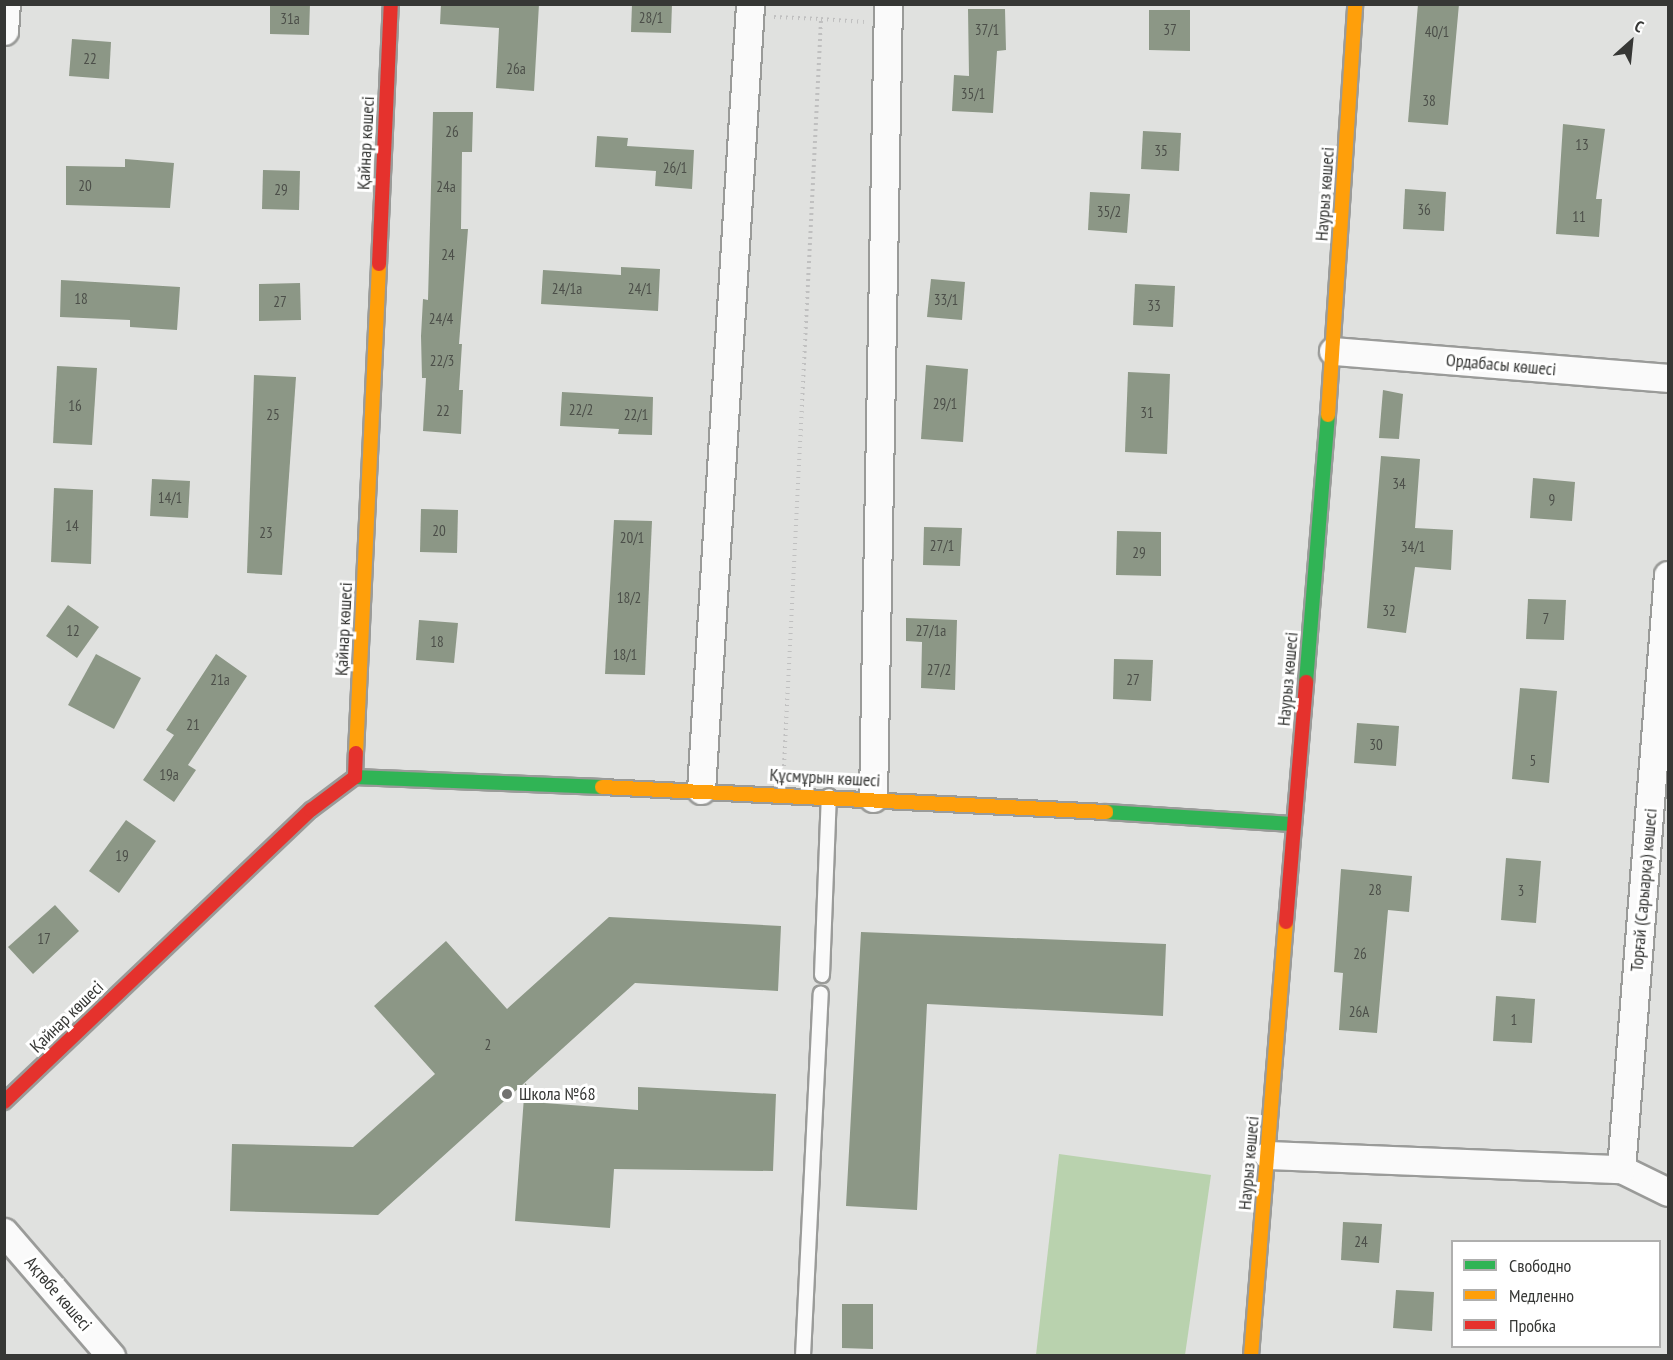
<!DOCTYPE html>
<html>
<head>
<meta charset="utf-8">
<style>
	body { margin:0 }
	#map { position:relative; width:1673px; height:1360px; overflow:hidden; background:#e0e1df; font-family:"PT Sans Narrow",sans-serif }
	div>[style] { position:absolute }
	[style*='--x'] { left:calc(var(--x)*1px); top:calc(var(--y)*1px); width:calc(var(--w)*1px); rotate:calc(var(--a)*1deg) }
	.green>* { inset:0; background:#b9d2ae }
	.building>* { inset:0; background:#8c9786 }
	.path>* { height:4px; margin-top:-2px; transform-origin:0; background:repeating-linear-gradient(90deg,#c0c0c0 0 1.5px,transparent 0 6px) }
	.roads { filter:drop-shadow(2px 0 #9a9b99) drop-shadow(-2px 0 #9a9b99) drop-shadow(0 2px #9a9b99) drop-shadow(0 -2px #9a9b99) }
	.lane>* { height:14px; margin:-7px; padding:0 7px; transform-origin:7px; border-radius:7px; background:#fafafa }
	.street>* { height:27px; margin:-13.5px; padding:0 13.5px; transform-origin:13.5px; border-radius:13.5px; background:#fafafa }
	.fast>* { height:14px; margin:-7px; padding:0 7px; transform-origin:7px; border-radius:7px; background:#30b455 }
	.slow>* { height:14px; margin:-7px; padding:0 7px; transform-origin:7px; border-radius:7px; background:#ff9f0a }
	.jam>* { height:14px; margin:-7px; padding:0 7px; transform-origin:7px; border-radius:7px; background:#e5322d }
	.dots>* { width:16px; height:16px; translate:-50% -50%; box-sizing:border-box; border:3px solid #fff; border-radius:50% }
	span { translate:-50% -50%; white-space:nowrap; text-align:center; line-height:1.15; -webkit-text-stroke:6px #fff; paint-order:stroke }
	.number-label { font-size:15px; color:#4c4f49 }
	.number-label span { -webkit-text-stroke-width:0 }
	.street-label { font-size:18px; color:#363735 }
	.poi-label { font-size:18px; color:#363735 }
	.left { translate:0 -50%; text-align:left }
	.frame { position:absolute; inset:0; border:6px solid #363735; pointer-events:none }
	.legend { position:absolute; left:1451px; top:1240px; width:210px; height:108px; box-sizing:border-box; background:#fff; border:2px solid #afafae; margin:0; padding:8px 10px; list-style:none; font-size:18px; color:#363735 }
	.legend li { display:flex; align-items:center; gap:12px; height:30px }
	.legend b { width:30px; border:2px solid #afafae }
	.north { position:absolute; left:1601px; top:12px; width:60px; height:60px; -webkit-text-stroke:4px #fff; paint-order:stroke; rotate:27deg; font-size:16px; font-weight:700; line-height:24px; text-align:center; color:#363735 }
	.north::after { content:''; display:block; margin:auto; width:21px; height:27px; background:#363735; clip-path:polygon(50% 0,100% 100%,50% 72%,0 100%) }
</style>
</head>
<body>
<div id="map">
	<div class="green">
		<i style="clip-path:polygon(1059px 1154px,1211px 1175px,1185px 1355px,1036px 1355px)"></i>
	</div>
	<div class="building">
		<i style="clip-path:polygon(270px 4px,310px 4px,309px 35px,270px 34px)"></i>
		<i style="clip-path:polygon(441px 4px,539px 4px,534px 91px,496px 88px,499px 28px,440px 24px)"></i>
		<i style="clip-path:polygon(632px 4px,672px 4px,671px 33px,631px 32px)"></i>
		<i style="clip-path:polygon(1418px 4px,1459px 4px,1448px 125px,1408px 122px)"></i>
		<i style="clip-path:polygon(968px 9px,1005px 9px,1006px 50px,997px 51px,993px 113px,952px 111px,954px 75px,969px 76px)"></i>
		<i style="clip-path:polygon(1149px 10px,1190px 10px,1190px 51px,1149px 50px)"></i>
		<i style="clip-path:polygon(72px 39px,111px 42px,109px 79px,69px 76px)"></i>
		<i style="clip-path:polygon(433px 112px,473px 112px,472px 152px,462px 152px,461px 229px,468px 229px,459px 344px,462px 344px,459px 390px,463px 390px,461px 434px,423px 431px,426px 378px,422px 378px,421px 336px,423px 299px,428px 300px)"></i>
		<i style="clip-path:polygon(1563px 124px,1605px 129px,1596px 199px,1602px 199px,1599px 237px,1556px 234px)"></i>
		<i style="clip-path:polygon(1143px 131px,1181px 133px,1179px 171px,1141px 169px)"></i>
		<i style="clip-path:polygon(597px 136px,628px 138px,627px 146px,694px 150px,692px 189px,655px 186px,656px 171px,595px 167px)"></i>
		<i style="clip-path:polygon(125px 159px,174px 163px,170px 208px,66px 205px,66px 166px,125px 167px)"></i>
		<i style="clip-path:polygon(263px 170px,300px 171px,299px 210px,262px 209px)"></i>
		<i style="clip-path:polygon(1405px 189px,1446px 192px,1444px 231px,1403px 229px)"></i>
		<i style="clip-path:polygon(1090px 192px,1130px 194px,1127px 233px,1088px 230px)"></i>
		<i style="clip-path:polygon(621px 267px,660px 269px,658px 311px,541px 304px,543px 270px,621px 275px)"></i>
		<i style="clip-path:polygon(931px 279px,965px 282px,962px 320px,927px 317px)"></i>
		<i style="clip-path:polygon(61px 280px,180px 287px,177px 330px,130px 327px,130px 320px,60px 317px)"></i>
		<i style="clip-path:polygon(300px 283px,301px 320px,259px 321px,259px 284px)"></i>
		<i style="clip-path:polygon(1135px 284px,1175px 286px,1173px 327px,1133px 325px)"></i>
		<i style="clip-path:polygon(926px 365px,968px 369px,963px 442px,921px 439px)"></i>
		<i style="clip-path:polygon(57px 366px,97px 368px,92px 445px,53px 443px)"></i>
		<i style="clip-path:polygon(1128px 372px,1170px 374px,1167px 454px,1125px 452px)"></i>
		<i style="clip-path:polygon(254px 375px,296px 377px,282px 575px,247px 573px)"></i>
		<i style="clip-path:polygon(1383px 390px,1403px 394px,1399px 439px,1379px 438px)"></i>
		<i style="clip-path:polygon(562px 392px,653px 397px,652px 435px,618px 434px,619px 429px,560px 426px)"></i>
		<i style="clip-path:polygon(1381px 456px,1420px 459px,1415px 528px,1453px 530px,1451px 570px,1415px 567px,1406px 633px,1367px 628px)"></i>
		<i style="clip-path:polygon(1533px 478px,1575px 482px,1572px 521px,1530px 518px)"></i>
		<i style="clip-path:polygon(152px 479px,190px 481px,188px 518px,150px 516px)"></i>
		<i style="clip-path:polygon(54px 488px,93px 490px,91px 564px,51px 562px)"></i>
		<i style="clip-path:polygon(421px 509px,458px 510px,457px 553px,420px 552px)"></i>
		<i style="clip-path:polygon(614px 520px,652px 521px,645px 675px,605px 674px)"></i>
		<i style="clip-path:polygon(924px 527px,962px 528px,960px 566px,923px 565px)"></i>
		<i style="clip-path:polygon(1117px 531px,1161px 532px,1161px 576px,1116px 575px)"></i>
		<i style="clip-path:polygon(1528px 599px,1566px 600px,1564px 640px,1526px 639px)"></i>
		<i style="clip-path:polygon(68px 605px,99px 627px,77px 658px,46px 636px)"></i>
		<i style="clip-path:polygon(906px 618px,957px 620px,955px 690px,921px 688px,922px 642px,906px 641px)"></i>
		<i style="clip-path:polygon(419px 620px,458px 623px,454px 663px,416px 660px)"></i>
		<i style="clip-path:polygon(96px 654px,141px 678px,114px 729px,68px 705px)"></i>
		<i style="clip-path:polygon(216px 654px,247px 676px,188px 765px,196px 770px,174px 802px,143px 780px,174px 735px,166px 730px)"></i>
		<i style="clip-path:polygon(1114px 659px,1153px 660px,1151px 701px,1113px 699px)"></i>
		<i style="clip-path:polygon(1520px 688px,1557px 691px,1549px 783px,1512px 779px)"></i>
		<i style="clip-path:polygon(1357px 723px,1399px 726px,1396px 766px,1354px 763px)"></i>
		<i style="clip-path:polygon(126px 820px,156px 841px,119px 893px,89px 871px)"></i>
		<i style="clip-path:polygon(1506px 858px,1541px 861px,1536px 923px,1501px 920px)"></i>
		<i style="clip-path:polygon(1341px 869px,1412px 876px,1409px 912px,1388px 910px,1377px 1033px,1339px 1030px,1343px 973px,1334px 972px)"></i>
		<i style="clip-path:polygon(55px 905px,79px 931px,33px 974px,8px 947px)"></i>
		<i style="clip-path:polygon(609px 917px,781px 926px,778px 991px,635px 983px,378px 1215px,230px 1211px,232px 1144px,353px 1147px,435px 1074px,374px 1006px,446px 941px,507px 1009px)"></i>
		<i style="clip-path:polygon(861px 932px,1166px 944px,1163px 1016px,927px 1004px,917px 1210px,846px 1206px)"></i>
		<i style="clip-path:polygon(1496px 996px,1535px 999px,1532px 1043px,1493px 1041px)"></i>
		<i style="clip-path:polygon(525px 1083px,544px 1103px,638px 1110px,638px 1087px,776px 1094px,773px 1171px,614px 1169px,610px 1228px,515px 1221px)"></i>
		<i style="clip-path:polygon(1343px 1222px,1382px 1224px,1379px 1263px,1341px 1260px)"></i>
		<i style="clip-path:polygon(1396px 1290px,1434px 1292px,1432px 1331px,1393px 1328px)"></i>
		<i style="clip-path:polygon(842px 1304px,873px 1304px,873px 1349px,842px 1348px)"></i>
	</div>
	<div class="path">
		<i style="--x:774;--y:17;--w:47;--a:2.4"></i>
		<i style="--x:784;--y:766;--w:748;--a:-87.16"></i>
		<i style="--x:821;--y:19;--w:43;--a:4"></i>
	</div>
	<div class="roads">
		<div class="lane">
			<i style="--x:822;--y:975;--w:179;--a:-87.8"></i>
			<i style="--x:803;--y:1356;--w:363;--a:-87.2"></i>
		</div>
		<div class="street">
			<i style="--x:4;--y:31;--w:27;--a:-86"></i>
			<i style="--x:1333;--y:351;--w:336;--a:4.6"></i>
			<i style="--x:701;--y:790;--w:788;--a:-86.43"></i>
			<i style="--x:873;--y:798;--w:794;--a:-88.92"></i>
			<i style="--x:1268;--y:1155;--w:353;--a:2.3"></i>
			<i style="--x:1621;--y:1169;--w:52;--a:26.1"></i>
			<i style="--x:1621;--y:1169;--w:596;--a:-85.48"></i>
			<i style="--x:4;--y:1232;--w:164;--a:49.2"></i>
		</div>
		<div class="fast">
			<i style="--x:1306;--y:682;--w:268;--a:-85.3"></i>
			<i style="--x:355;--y:777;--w:247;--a:2.3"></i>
			<i style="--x:1106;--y:812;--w:187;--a:3.7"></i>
		</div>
		<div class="slow">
			<i style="--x:1328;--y:415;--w:412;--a:-86.2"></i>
			<i style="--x:356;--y:753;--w:490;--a:-87.3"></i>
			<i style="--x:602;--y:787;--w:505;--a:2.84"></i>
			<i style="--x:1251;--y:1356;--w:435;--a:-85.4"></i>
		</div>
		<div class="jam">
			<i style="--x:379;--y:264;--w:260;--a:-87.4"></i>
			<i style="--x:1286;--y:922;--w:241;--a:-85.2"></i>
			<i style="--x:4;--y:1102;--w:424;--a:-43.6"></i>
			<i style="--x:311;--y:810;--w:55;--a:-36.9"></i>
			<i style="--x:355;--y:777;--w:24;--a:-88"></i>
		</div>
	</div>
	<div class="dots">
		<i style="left:507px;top:1094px;background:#727270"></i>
	</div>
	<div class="number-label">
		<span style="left:651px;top:18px">28/1</span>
		<span style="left:290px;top:19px">31а</span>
		<span style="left:987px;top:30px">37/1</span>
		<span style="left:1170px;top:30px">37</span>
		<span style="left:1437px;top:32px">40/1</span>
		<span style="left:90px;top:59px">22</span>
		<span style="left:516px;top:69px">26а</span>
		<span style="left:973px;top:94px">35/1</span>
		<span style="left:1429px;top:101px">38</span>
		<span style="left:452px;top:132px">26</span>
		<span style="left:1582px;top:145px">13</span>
		<span style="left:1161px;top:151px">35</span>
		<span style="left:675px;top:168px">26/1</span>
		<span style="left:85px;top:186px">20</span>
		<span style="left:446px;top:187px">24а</span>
		<span style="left:281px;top:190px">29</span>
		<span style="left:1424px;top:210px">36</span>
		<span style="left:1109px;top:212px">35/2</span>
		<span style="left:1579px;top:217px">11</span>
		<span style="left:448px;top:255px">24</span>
		<span style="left:567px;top:289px">24/1а</span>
		<span style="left:640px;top:289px">24/1</span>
		<span style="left:81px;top:299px">18</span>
		<span style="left:946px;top:300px">33/1</span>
		<span style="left:280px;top:302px">27</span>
		<span style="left:1154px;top:306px">33</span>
		<span style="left:441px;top:319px">24/4</span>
		<span style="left:442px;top:361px">22/3</span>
		<span style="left:945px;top:404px">29/1</span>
		<span style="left:75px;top:406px">16</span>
		<span style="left:581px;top:410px">22/2</span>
		<span style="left:443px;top:411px">22</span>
		<span style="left:1147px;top:413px">31</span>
		<span style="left:273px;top:415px">25</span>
		<span style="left:636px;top:415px">22/1</span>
		<span style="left:1399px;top:484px">34</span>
		<span style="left:170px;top:498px">14/1</span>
		<span style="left:1552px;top:500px">9</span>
		<span style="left:72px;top:526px">14</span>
		<span style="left:439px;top:531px">20</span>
		<span style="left:266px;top:533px">23</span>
		<span style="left:632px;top:538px">20/1</span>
		<span style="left:942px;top:546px">27/1</span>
		<span style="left:1413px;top:547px">34/1</span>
		<span style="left:1139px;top:553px">29</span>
		<span style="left:629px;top:598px">18/2</span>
		<span style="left:1389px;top:611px">32</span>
		<span style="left:1546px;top:619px">7</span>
		<span style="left:73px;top:631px">12</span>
		<span style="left:931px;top:631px">27/1а</span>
		<span style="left:437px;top:642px">18</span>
		<span style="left:625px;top:655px">18/1</span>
		<span style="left:939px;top:670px">27/2</span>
		<span style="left:220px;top:680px">21а</span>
		<span style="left:1133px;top:680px">27</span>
		<span style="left:193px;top:725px">21</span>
		<span style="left:1376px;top:745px">30</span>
		<span style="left:1533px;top:761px">5</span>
		<span style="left:169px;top:775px">19а</span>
		<span style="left:122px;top:856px">19</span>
		<span style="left:1375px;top:890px">28</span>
		<span style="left:1521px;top:891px">3</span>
		<span style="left:44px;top:939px">17</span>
		<span style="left:1360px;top:954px">26</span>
		<span style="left:1359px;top:1012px">26А</span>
		<span style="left:1514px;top:1020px">1</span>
		<span style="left:488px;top:1045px">2</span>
		<span style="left:1361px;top:1242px">24</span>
	</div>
	<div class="street-label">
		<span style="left:366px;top:143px;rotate:-87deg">Қайнар көшесі</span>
		<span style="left:1325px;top:194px;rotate:-86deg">Наурыз көшесі</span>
		<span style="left:1501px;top:365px;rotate:5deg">Ордабасы көшесі</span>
		<span style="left:344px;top:629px;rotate:-87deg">Қайнар көшесі</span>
		<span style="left:1288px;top:679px;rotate:-85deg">Наурыз көшесі</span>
		<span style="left:825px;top:778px;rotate:3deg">Құсмұрын көшесі</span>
		<span style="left:1644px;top:890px;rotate:-85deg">Торғай (Сарыарқа) көшесі</span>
		<span style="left:67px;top:1017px;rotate:-44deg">Қайнар көшесі</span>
		<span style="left:1249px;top:1163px;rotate:-85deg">Наурыз көшесі</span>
		<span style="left:58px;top:1294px;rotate:49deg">Ақтөбе көшесі</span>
	</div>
	<div class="poi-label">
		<span class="left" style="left:519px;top:1094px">Школа №68</span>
	</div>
	<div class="frame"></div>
	<ul class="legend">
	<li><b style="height:8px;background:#30b455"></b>Свободно</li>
	<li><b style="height:8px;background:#ff9f0a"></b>Медленно</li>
	<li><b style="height:8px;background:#e5322d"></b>Пробка</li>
	</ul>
	<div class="north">С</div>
</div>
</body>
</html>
